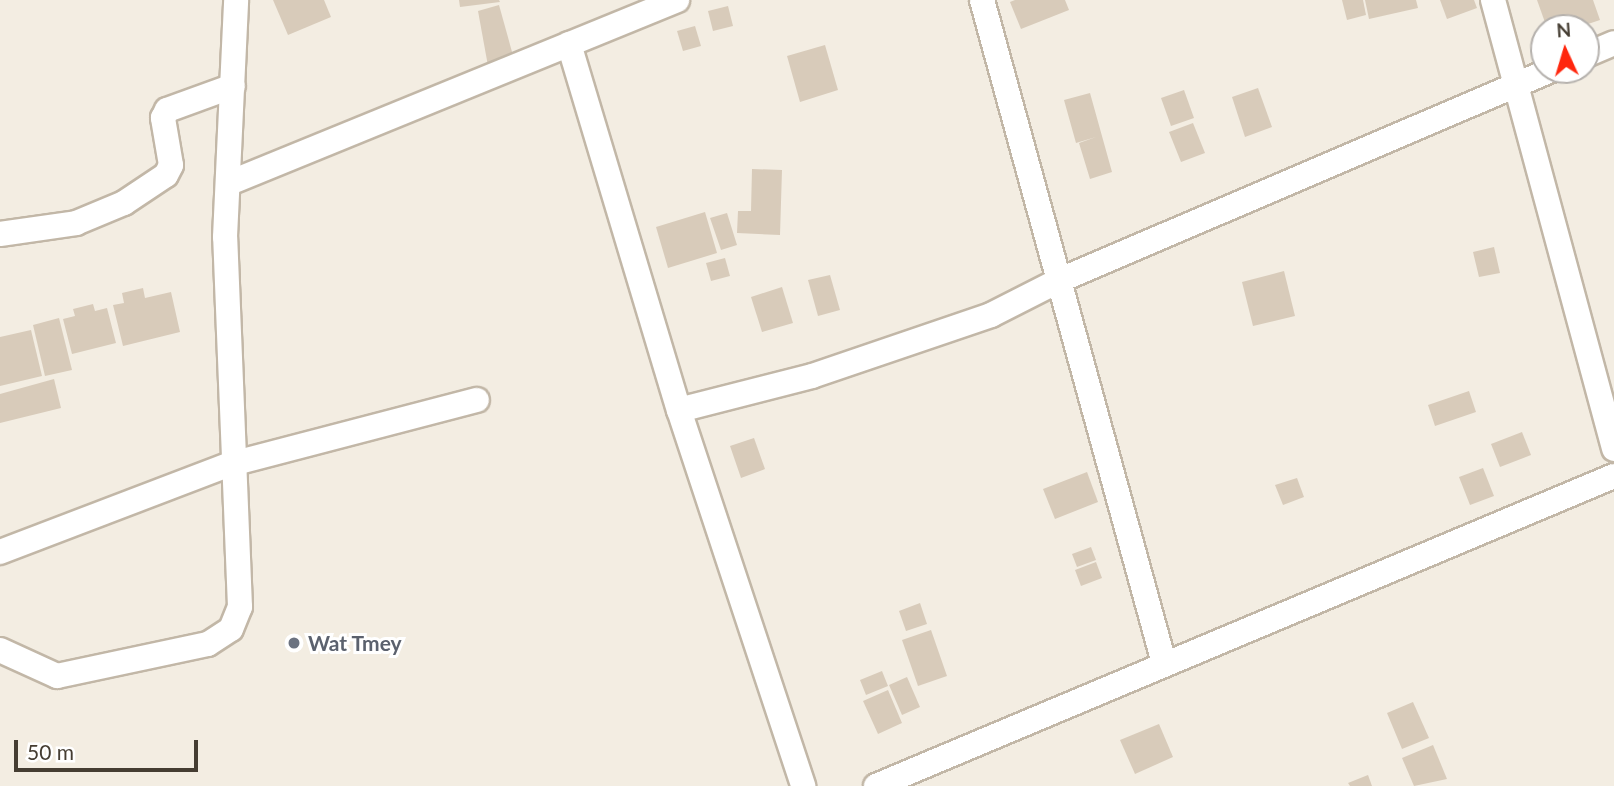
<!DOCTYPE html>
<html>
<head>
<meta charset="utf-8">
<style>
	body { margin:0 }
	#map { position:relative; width:1614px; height:786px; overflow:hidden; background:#f3ede2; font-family:Lato,sans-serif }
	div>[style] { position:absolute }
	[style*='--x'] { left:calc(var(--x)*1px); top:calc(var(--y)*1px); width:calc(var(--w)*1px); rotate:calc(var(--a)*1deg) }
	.building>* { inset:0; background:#d8cbba }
	.roads { filter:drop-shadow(2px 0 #c2b7a7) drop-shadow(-2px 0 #c2b7a7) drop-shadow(0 2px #c2b7a7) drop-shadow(0 -2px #c2b7a7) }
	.minor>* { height:24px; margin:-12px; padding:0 12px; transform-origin:12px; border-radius:12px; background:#fff }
	.dots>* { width:19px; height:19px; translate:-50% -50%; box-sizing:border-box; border:4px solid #fff; border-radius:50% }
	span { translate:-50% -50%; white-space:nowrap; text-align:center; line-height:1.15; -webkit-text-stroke:6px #fff; paint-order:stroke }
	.worship-label { font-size:21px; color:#5b616d; font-weight:700 }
	.left { translate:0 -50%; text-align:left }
	.north { position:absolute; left:1530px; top:14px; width:70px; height:70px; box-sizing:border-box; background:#fff; border:2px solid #b5b1ad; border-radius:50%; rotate:356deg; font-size:19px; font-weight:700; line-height:28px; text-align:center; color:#453d32 }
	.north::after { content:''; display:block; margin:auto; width:24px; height:32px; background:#ff260d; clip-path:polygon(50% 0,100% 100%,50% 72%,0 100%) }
	.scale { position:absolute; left:14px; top:740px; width:184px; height:32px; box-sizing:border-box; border:4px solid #453d32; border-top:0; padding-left:9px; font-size:21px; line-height:24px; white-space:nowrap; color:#453d32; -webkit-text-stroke:5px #fff; paint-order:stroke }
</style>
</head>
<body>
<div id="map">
	<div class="building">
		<i style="clip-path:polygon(273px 0,324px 0,331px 17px,288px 35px)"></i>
		<i style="clip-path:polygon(459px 0,499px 0,500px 2px,460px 7px)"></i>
		<i style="clip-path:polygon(1015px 0,1065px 0,1069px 10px,1021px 29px,1010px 2px)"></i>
		<i style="clip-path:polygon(1342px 0,1363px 0,1366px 15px,1347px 20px)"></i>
		<i style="clip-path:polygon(1365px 0,1416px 0,1418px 8px,1369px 19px)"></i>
		<i style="clip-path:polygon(1440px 0,1474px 0,1477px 8px,1447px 19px)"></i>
		<i style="clip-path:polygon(1537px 0,1593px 0,1600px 20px,1576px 28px,1547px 28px)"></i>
		<i style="clip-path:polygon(499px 5px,514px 59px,488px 66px,478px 11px)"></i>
		<i style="clip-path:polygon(728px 6px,733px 26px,713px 31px,708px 11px)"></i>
		<i style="clip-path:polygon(695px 26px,701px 46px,683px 51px,677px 31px)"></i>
		<i style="clip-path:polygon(825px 45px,838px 90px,800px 102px,787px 56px)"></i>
		<i style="clip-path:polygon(1258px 88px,1272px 127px,1245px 137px,1232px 97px)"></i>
		<i style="clip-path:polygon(1184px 90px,1194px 118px,1171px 126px,1161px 98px)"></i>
		<i style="clip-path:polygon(1090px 93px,1112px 172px,1090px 179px,1079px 143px,1096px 137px,1076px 143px,1064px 100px)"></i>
		<i style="clip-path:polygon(1193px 123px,1205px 153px,1181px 162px,1169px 132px)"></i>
		<i style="clip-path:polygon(752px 169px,782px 170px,780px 235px,737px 233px,738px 211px,751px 211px)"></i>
		<i style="clip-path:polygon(705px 212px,717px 253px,668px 268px,656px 227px)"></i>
		<i style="clip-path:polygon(727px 213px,737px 245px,721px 250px,710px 218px)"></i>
		<i style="clip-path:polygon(1494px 247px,1500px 273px,1479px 277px,1473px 252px)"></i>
		<i style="clip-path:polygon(725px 258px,730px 276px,711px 281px,706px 263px)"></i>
		<i style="clip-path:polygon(1284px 271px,1295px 316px,1253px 326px,1242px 282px)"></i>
		<i style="clip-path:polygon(830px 275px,840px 310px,818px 316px,808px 280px)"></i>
		<i style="clip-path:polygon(782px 287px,793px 323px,762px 332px,751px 297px)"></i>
		<i style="clip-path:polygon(143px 288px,145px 298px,171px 292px,180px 332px,123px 346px,113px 305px,124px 303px,122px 293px)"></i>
		<i style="clip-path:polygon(93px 304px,95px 311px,107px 308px,116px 343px,72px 354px,63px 319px,75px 316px,73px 309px)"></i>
		<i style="clip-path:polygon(59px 318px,72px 370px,45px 376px,33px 325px)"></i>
		<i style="clip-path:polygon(31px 330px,42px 376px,0 386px,0 337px)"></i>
		<i style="clip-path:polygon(54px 379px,61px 408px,0 423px,0 394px)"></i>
		<i style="clip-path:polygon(1469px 391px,1476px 412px,1435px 426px,1428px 405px)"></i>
		<i style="clip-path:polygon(1522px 432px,1531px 455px,1500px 467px,1491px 444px)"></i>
		<i style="clip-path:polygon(754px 438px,765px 469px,741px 478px,730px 446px)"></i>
		<i style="clip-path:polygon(1483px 468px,1494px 496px,1470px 505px,1459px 477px)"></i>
		<i style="clip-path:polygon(1087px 472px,1098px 502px,1055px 519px,1043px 489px)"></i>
		<i style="clip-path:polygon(1297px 478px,1304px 497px,1283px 505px,1275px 485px)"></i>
		<i style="clip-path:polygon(1091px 547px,1096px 560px,1077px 567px,1072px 554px)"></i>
		<i style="clip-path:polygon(1096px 562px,1102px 578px,1081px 586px,1075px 570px)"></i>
		<i style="clip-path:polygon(920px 603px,927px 624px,906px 631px,899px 611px)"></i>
		<i style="clip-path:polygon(931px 630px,947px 676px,918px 686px,902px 640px)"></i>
		<i style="clip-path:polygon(882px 671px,888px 686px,866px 695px,860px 680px)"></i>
		<i style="clip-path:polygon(907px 677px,920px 707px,902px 715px,889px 685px)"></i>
		<i style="clip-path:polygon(888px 690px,902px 723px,878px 734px,863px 701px)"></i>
		<i style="clip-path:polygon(1413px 702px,1429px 738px,1402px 749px,1387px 713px)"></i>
		<i style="clip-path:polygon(1159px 724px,1173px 757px,1135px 774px,1120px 740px)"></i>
		<i style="clip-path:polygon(1433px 745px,1447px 779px,1414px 786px,1402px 758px)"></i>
		<i style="clip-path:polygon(1368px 775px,1372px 786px,1350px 786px,1348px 783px)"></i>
	</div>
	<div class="roads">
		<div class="minor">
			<i style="--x:982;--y:0;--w:688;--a:74.65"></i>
			<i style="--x:1493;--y:0;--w:465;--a:74.9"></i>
			<i style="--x:569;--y:44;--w:382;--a:73.3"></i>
			<i style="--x:679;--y:410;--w:396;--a:71.7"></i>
			<i style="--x:1586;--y:55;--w:30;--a:-23"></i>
			<i style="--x:229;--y:183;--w:484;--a:-22.2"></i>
			<i style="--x:0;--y:234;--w:77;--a:-8.2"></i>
			<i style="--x:76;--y:223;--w:52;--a:-22.6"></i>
			<i style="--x:124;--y:203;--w:50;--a:-33.7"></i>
			<i style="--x:166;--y:175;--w:11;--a:-63"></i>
			<i style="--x:171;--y:165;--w:48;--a:-99.7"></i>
			<i style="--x:163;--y:118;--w:9;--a:-63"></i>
			<i style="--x:167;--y:110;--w:70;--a:-20"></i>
			<i style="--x:679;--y:410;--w:137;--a:-14.3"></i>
			<i style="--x:812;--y:376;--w:189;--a:-18.8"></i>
			<i style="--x:991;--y:315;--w:75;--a:-26.9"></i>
			<i style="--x:1058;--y:281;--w:536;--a:-23.17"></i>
			<i style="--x:0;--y:552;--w:247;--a:-20.9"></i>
			<i style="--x:231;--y:464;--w:254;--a:-14.6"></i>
			<i style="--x:0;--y:650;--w:63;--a:24.5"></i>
			<i style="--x:57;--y:676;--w:154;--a:-12"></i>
			<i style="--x:208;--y:644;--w:27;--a:-33"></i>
			<i style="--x:231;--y:629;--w:24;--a:-68"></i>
			<i style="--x:240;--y:607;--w:370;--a:-92.3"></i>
			<i style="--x:225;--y:237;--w:237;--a:-87.3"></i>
			<i style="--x:876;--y:786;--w:800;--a:-22.79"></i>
		</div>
	</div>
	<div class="dots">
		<i style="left:294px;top:643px;background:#6b7280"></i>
	</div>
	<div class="worship-label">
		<span class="left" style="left:308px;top:643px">Wat Tmey</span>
	</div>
	<div class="north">N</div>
	<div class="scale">50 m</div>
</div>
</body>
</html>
